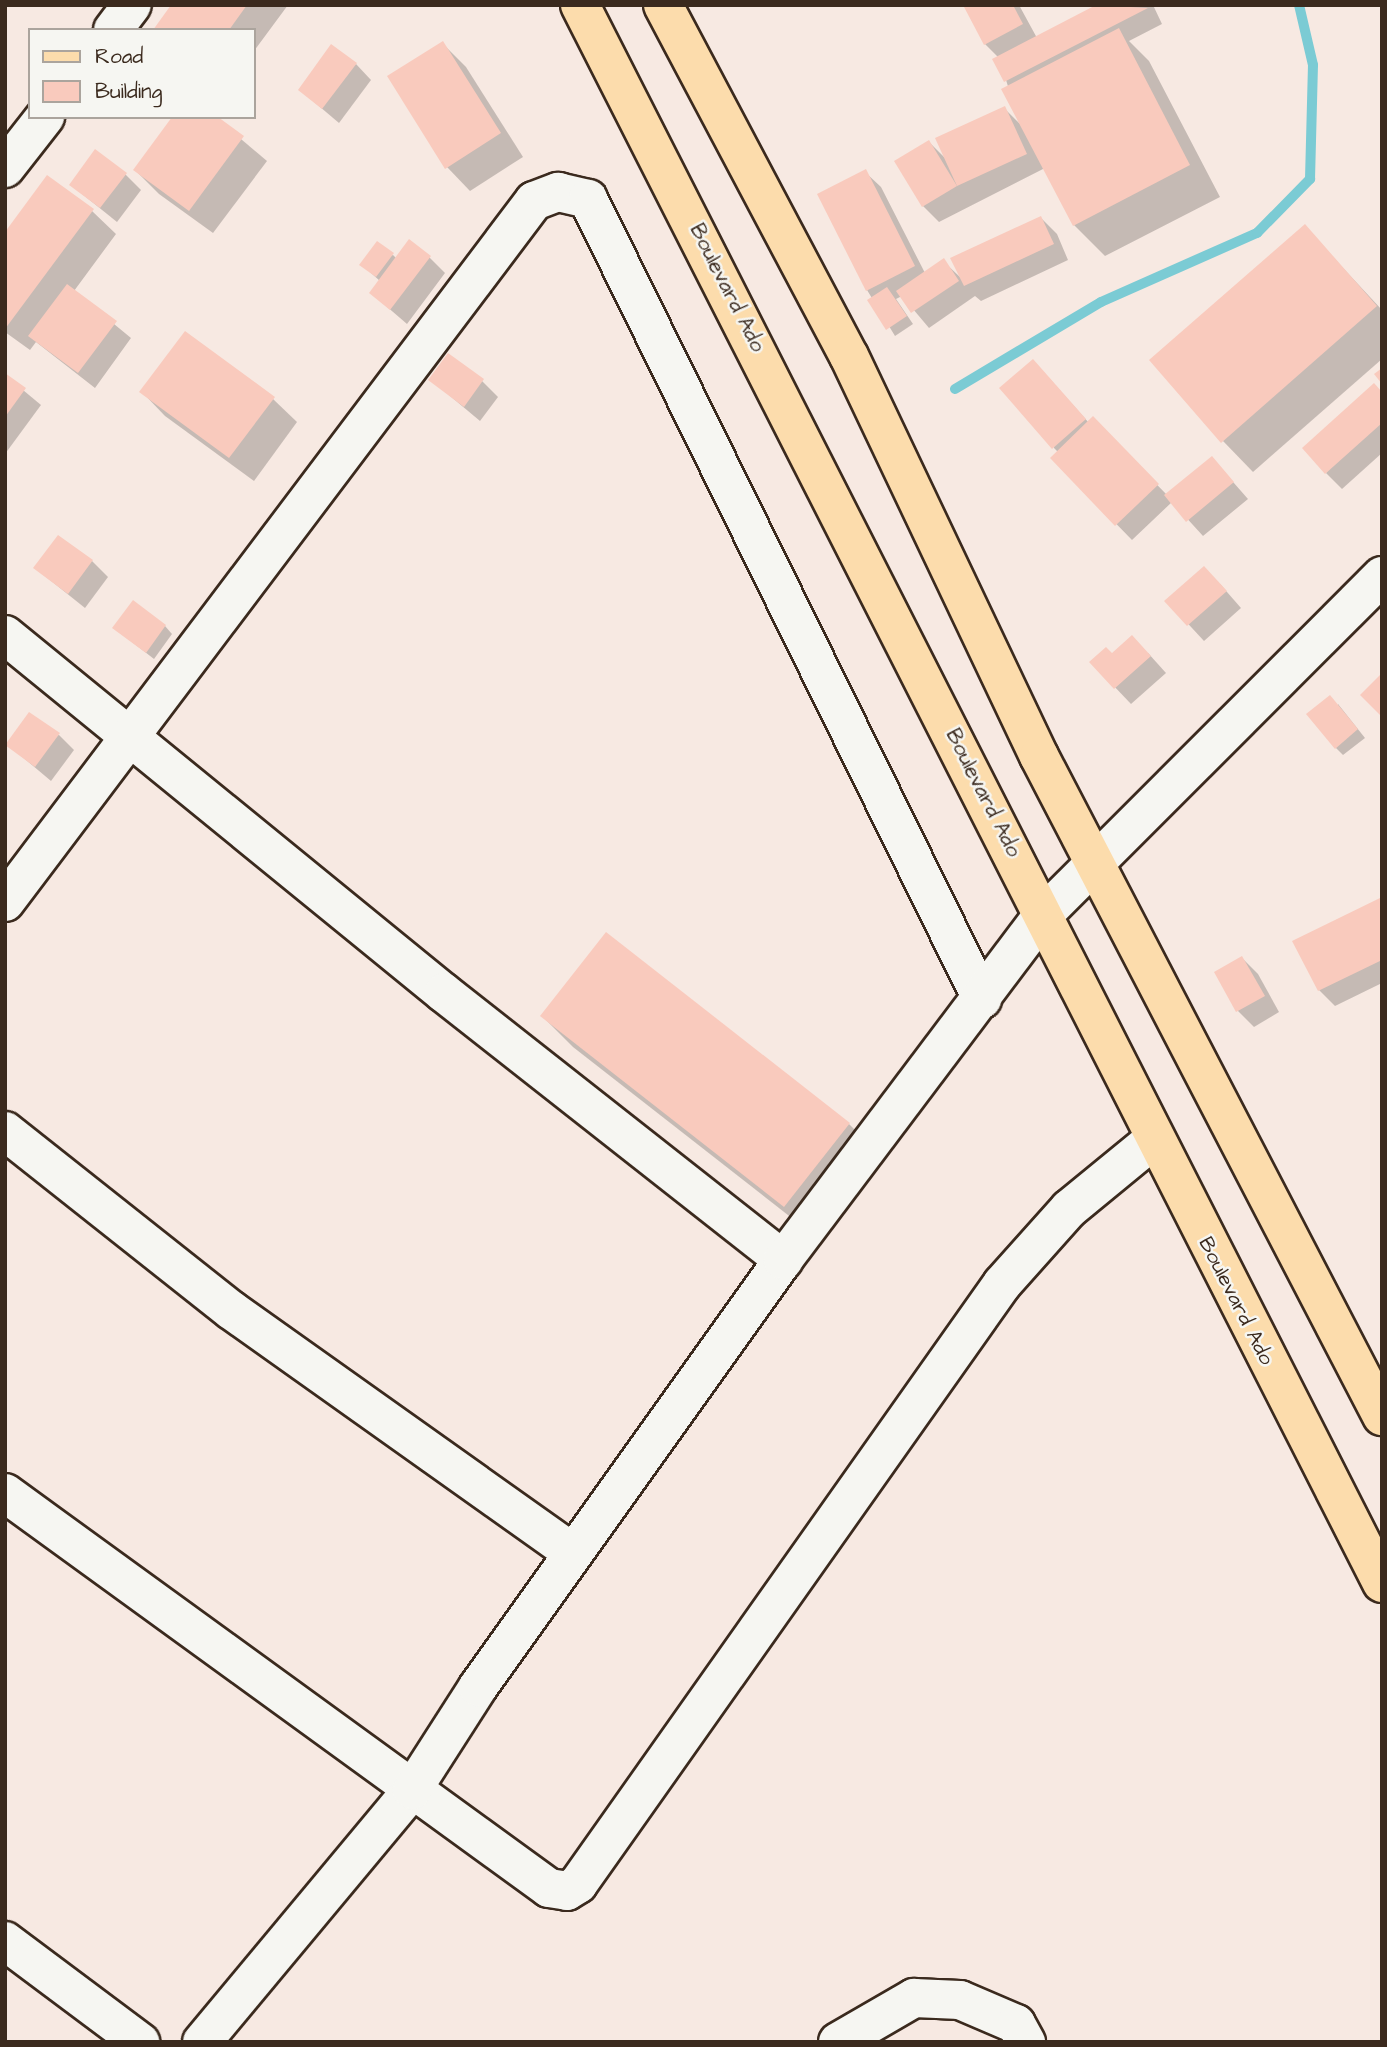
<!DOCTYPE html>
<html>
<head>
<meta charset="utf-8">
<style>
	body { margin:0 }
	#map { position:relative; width:1387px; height:2047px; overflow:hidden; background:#f7e9e2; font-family:"Architects Daughter",sans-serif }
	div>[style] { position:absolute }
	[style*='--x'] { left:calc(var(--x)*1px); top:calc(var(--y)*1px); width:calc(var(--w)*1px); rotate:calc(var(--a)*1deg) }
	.shadow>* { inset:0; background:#0003 }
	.stream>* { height:10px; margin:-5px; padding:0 5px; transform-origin:5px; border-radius:5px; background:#7bcbd4 }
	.building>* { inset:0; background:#f9cabd }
	.roads { filter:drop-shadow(2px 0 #3b2a1e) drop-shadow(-2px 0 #3b2a1e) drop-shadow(0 2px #3b2a1e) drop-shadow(0 -2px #3b2a1e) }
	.minor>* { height:38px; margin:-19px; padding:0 19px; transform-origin:19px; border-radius:19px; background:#f6f6f2 }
	.major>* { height:38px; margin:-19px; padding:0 19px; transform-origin:19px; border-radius:19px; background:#fcdcac }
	span { translate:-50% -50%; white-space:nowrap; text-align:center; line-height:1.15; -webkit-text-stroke:5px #f6f6f2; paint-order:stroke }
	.street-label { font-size:21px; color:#3b2a1e }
	.frame { position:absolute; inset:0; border:7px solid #3b2a1e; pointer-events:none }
	.legend { position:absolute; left:28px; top:28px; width:228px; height:91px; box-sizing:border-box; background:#f6f6f2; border:2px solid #aba49d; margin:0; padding:9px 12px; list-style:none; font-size:21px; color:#3b2a1e }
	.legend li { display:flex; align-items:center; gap:14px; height:35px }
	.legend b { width:35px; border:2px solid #aba49d }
</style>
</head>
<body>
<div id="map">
	<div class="shadow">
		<i style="clip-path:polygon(173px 5px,288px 5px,254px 51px,254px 30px,155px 30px)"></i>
		<i style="clip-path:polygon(965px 5px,1019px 5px,1037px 38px,1100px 5px,1153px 5px,1162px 24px,1129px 41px,1149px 61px,1220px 197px,1105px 256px,1074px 225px,1045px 168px,939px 222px,923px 206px,929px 142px,945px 158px,1004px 108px,1020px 124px,999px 58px,985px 44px)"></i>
		<i style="clip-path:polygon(442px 43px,466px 67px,523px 157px,470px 191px,447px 167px)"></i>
		<i style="clip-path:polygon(356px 64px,371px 80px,339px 123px,300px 90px)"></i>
		<i style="clip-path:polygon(215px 117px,267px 161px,213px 233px,159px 194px,135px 170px)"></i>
		<i style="clip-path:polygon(865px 172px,881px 187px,925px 273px,943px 261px,961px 278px,1041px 218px,1057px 234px,1068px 260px,981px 301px,975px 296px,929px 328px,902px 296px,896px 299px,913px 324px,895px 336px,867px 290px)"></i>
		<i style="clip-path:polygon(125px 174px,141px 190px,117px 222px,71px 185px)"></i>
		<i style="clip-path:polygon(92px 211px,116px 234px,74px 291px,131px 338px,95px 388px,36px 342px,30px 350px,5px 332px,5px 235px)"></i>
		<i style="clip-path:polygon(1305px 227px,1382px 310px,1382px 359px,1253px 472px,1223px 441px)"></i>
		<i style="clip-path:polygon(393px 255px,397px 259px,429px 257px,445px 273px,407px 324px,371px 293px,380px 281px,362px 265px)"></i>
		<i style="clip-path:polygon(5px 375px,41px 405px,5px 454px)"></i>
		<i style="clip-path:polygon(1048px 377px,1089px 423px,1093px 419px,1167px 495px,1212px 458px,1248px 499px,1203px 536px,1172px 502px,1132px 540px,1052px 458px,1058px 452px,1054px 448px)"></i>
		<i style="clip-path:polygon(431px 380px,482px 381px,498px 397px,480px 421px)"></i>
		<i style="clip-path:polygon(142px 392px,273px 399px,297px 422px,254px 481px,165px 416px)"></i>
		<i style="clip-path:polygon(1382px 394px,1382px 453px,1342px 489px,1326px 473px)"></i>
		<i style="clip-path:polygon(92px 561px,108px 577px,85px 608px,35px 568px)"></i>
		<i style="clip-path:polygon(1220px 584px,1241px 608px,1204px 641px,1167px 601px)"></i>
		<i style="clip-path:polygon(165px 626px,172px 634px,154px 659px,114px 628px)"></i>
		<i style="clip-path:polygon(1148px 653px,1166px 673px,1131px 704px,1091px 662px,1112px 655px)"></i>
		<i style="clip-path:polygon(1338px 704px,1365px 738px,1343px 755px,1336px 748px)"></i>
		<i style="clip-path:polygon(59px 735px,74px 750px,51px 781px,7px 744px)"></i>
		<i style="clip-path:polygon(1380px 900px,1382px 983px,1335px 1006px,1319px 990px,1295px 942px)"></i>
		<i style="clip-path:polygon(1242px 958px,1258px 974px,1279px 1012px,1254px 1027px,1238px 1011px)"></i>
		<i style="clip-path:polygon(542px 1016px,849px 1124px,880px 1155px,816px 1237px,573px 1047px)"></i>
	</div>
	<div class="stream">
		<i style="--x:955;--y:389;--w:170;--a:-30.8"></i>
		<i style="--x:1101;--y:302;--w:171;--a:-23.9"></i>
		<i style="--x:1257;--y:233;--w:76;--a:-45.5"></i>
		<i style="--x:1310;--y:179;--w:114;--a:-88.5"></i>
		<i style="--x:1313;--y:65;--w:62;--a:-103.1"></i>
	</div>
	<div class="building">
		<i style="clip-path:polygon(171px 5px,247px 5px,229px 30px,153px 30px)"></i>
		<i style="clip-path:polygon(963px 5px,1013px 5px,1023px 24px,984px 45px)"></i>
		<i style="clip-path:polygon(1096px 5px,1148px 8px,1004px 82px,992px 59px)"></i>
		<i style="clip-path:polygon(1119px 28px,1190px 165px,1073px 226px,1001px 89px)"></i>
		<i style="clip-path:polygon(443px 41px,501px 133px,445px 169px,387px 76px)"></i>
		<i style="clip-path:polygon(331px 44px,357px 63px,322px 109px,298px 90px)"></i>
		<i style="clip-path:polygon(1005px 106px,1027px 154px,957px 186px,935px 138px)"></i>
		<i style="clip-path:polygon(172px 117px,218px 117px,244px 136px,189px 211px,133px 170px)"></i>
		<i style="clip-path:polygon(929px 140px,957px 186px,922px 207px,894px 161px)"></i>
		<i style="clip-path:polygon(95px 149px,127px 173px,100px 208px,69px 185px)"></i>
		<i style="clip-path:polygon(866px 169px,915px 266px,866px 291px,817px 194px)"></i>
		<i style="clip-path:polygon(47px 175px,94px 209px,5px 329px,5px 232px)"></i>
		<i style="clip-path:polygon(1041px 216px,1054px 244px,964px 286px,950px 258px)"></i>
		<i style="clip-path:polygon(1305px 224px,1377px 306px,1221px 443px,1149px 360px)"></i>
		<i style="clip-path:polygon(409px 239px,431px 256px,390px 310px,369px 293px)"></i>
		<i style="clip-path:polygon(377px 241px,394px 253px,376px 277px,359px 265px)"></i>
		<i style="clip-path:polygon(944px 258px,959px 281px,911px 313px,896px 291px)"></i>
		<i style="clip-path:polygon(67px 284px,117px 321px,78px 373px,28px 336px)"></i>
		<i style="clip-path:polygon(887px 287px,907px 316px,886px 330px,867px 300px)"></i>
		<i style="clip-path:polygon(185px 331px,275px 397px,229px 458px,139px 392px)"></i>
		<i style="clip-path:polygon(448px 353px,484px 379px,464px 407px,428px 380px)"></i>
		<i style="clip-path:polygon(1033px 359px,1086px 419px,1052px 449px,999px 388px)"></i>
		<i style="clip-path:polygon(1382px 368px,1382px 384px,1374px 374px)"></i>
		<i style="clip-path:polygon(5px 373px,26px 388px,5px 417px)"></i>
		<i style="clip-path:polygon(1374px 383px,1382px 392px,1382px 423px,1325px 474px,1302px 448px)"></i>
		<i style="clip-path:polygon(1093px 416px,1159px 484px,1115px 526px,1050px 458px)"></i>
		<i style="clip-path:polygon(1212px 456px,1234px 482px,1186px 522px,1164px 495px)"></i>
		<i style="clip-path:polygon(58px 535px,93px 560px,68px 594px,33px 568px)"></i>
		<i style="clip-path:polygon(1204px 566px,1227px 591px,1187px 626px,1164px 601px)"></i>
		<i style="clip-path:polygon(133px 600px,166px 625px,146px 653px,112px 628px)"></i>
		<i style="clip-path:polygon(1132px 635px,1151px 656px,1114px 689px,1089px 662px,1106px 647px,1112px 653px)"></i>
		<i style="clip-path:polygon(1382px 673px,1382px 717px,1360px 695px)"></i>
		<i style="clip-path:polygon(1330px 695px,1358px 729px,1335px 749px,1306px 714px)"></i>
		<i style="clip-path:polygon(29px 712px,60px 733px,35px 767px,5px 745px)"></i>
		<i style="clip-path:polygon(1380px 898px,1382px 960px,1318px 991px,1292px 941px)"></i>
		<i style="clip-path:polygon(606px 932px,850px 1123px,784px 1207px,540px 1016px)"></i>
		<i style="clip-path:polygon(1242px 956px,1265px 996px,1236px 1012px,1214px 972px)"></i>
	</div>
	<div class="roads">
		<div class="minor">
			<i style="--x:113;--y:30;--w:31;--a:-53"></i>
			<i style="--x:5;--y:168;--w:65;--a:-51.9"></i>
			<i style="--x:5;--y:635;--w:566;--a:39.2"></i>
			<i style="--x:444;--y:993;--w:432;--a:38.2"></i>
			<i style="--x:5;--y:902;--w:878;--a:-52.96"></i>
			<i style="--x:534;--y:201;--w:26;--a:-21"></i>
			<i style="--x:558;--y:192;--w:31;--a:13"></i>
			<i style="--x:588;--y:199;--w:892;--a:63.78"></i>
			<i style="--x:5;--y:1131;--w:288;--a:38.4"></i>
			<i style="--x:231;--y:1310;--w:420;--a:35.4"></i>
			<i style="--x:5;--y:1493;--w:672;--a:35.98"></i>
			<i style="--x:549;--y:1888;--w:18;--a:9"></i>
			<i style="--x:567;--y:1891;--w:13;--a:-32"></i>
			<i style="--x:578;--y:1884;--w:735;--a:-54.75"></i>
			<i style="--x:1002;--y:1284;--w:101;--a:-48.2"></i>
			<i style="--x:1069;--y:1209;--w:109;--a:-39.4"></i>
			<i style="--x:5;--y:1941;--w:169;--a:36.8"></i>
			<i style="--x:202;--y:2042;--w:328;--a:-50.2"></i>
			<i style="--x:412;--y:1790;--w:122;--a:-57.3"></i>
			<i style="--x:478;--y:1687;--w:525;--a:-54.46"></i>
			<i style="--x:783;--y:1260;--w:433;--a:-53"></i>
			<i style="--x:1044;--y:914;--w:478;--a:-45"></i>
			<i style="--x:838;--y:2042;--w:88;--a:-30.1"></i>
			<i style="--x:914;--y:1998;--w:46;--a:2.5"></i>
			<i style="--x:960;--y:2000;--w:61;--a:23.2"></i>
			<i style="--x:1016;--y:2024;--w:21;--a:61"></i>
		</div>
		<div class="major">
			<i style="--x:580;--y:5;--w:1770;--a:63.06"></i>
			<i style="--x:663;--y:5;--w:397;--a:62.1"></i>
			<i style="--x:849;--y:356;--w:443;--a:64.6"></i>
			<i style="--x:1039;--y:756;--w:744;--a:62.54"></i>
		</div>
	</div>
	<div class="street-label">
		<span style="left:727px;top:288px;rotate:63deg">Boulevard Ado</span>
		<span style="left:983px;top:793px;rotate:63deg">Boulevard Ado</span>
		<span style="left:1236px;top:1301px;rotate:63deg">Boulevard Ado</span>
	</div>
	<div class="frame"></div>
	<ul class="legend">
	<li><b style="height:9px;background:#fcdcac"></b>Road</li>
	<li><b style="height:19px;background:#f9cabd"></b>Building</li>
	</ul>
</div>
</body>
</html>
